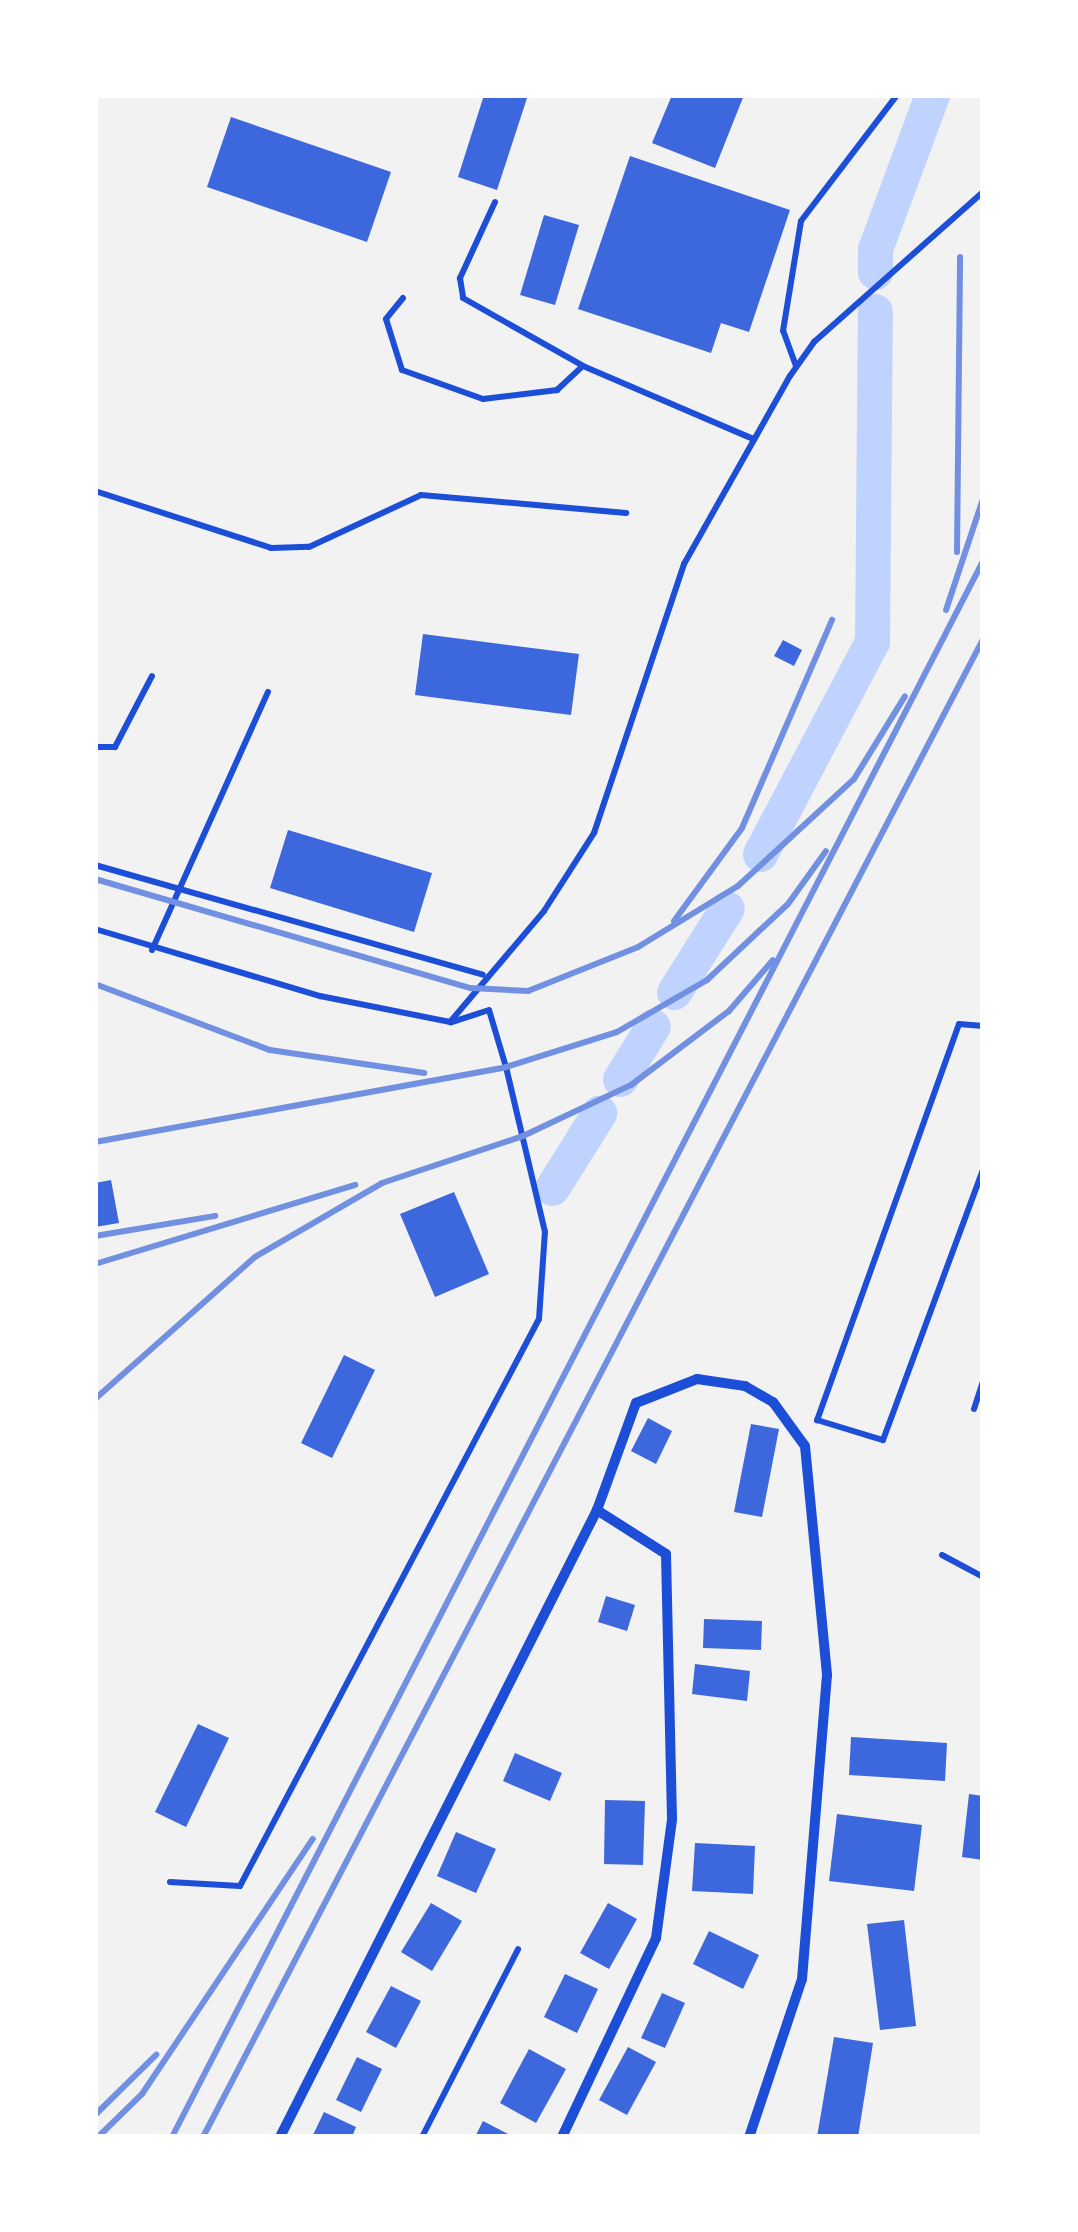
<!DOCTYPE html>
<html>
<head>
<meta charset="utf-8">
<style>
	body { margin:0 }
	#map { position:relative; width:1078px; height:2232px; overflow:hidden; background:#f2f2f2; font-family:"PT Sans",sans-serif }
	div>[style] { position:absolute }
	[style*='--x'] { left:calc(var(--x)*1px); top:calc(var(--y)*1px); width:calc(var(--w)*1px); rotate:calc(var(--a)*1deg) }
	.river>* { height:35px; margin:-17.5px; padding:0 17.5px; transform-origin:17.5px; border-radius:17.5px; background:#bfd3fe }
	.building>* { inset:0; background:#3d67dc }
	.service>* { height:6px; margin:-3px; padding:0 3px; transform-origin:3px; border-radius:3px; background:#1d4ed8 }
	.minor>* { height:10px; margin:-5px; padding:0 5px; transform-origin:5px; border-radius:5px; background:#1d4ed8 }
	.rail>* { height:6px; margin:-3px; padding:0 3px; transform-origin:3px; border-radius:3px; background:#7290e2 }
	span { translate:-50% -50%; white-space:nowrap; text-align:center; line-height:1.15; -webkit-text-stroke:8px #fff; paint-order:stroke }
	.frame { position:absolute; inset:0; border:98px solid #fff; pointer-events:none }
</style>
</head>
<body>
<div id="map">
	<div class="river">
		<i style="--x:875;--y:272;--w:23;--a:-90"></i>
		<i style="--x:875;--y:249;--w:164;--a:-69.7"></i>
		<i style="--x:760;--y:854;--w:240;--a:-62.2"></i>
		<i style="--x:872;--y:642;--w:331;--a:-89.5"></i>
		<i style="--x:674;--y:992;--w:99;--a:-57.8"></i>
		<i style="--x:620;--y:1079;--w:62;--a:-58.1"></i>
		<i style="--x:552;--y:1188;--w:89;--a:-57.9"></i>
	</div>
	<div class="building">
		<i style="clip-path:polygon(484px 95px,528px 95px,497px 190px,458px 177px)"></i>
		<i style="clip-path:polygon(672px 95px,744px 95px,715px 168px,652px 143px)"></i>
		<i style="clip-path:polygon(231px 117px,391px 172px,367px 242px,207px 187px)"></i>
		<i style="clip-path:polygon(630px 156px,790px 210px,749px 332px,721px 323px,711px 353px,578px 309px)"></i>
		<i style="clip-path:polygon(544px 215px,579px 225px,555px 305px,520px 295px)"></i>
		<i style="clip-path:polygon(423px 634px,579px 654px,571px 715px,415px 695px)"></i>
		<i style="clip-path:polygon(783px 640px,802px 650px,794px 666px,774px 656px)"></i>
		<i style="clip-path:polygon(288px 830px,432px 873px,414px 932px,270px 888px)"></i>
		<i style="clip-path:polygon(111px 1180px,119px 1223px,95px 1227px,95px 1183px)"></i>
		<i style="clip-path:polygon(454px 1192px,489px 1274px,435px 1297px,400px 1214px)"></i>
		<i style="clip-path:polygon(344px 1355px,375px 1370px,332px 1458px,301px 1443px)"></i>
		<i style="clip-path:polygon(648px 1418px,672px 1431px,656px 1464px,631px 1451px)"></i>
		<i style="clip-path:polygon(751px 1424px,779px 1429px,762px 1517px,734px 1512px)"></i>
		<i style="clip-path:polygon(606px 1596px,635px 1605px,627px 1631px,598px 1622px)"></i>
		<i style="clip-path:polygon(704px 1619px,762px 1621px,761px 1650px,703px 1648px)"></i>
		<i style="clip-path:polygon(695px 1664px,750px 1671px,747px 1701px,692px 1694px)"></i>
		<i style="clip-path:polygon(198px 1724px,229px 1738px,186px 1827px,155px 1812px)"></i>
		<i style="clip-path:polygon(851px 1737px,947px 1743px,945px 1781px,849px 1775px)"></i>
		<i style="clip-path:polygon(515px 1753px,562px 1773px,550px 1801px,503px 1781px)"></i>
		<i style="clip-path:polygon(969px 1794px,983px 1796px,983px 1860px,962px 1857px)"></i>
		<i style="clip-path:polygon(605px 1800px,645px 1801px,643px 1865px,604px 1864px)"></i>
		<i style="clip-path:polygon(837px 1814px,922px 1825px,914px 1891px,829px 1881px)"></i>
		<i style="clip-path:polygon(456px 1832px,496px 1849px,476px 1893px,437px 1876px)"></i>
		<i style="clip-path:polygon(695px 1843px,755px 1846px,753px 1894px,692px 1891px)"></i>
		<i style="clip-path:polygon(431px 1903px,462px 1921px,432px 1971px,401px 1952px)"></i>
		<i style="clip-path:polygon(608px 1903px,637px 1919px,609px 1969px,580px 1953px)"></i>
		<i style="clip-path:polygon(904px 1920px,916px 2026px,880px 2030px,867px 1924px)"></i>
		<i style="clip-path:polygon(709px 1931px,759px 1955px,743px 1989px,693px 1964px)"></i>
		<i style="clip-path:polygon(565px 1974px,598px 1989px,577px 2033px,544px 2017px)"></i>
		<i style="clip-path:polygon(391px 1986px,421px 2001px,396px 2048px,366px 2032px)"></i>
		<i style="clip-path:polygon(662px 1993px,685px 2003px,665px 2048px,641px 2038px)"></i>
		<i style="clip-path:polygon(834px 2037px,873px 2043px,858px 2137px,817px 2137px)"></i>
		<i style="clip-path:polygon(628px 2047px,656px 2062px,627px 2115px,599px 2100px)"></i>
		<i style="clip-path:polygon(529px 2049px,566px 2069px,536px 2123px,500px 2103px)"></i>
		<i style="clip-path:polygon(357px 2057px,382px 2069px,361px 2112px,336px 2100px)"></i>
		<i style="clip-path:polygon(324px 2112px,356px 2127px,352px 2137px,312px 2137px)"></i>
		<i style="clip-path:polygon(483px 2121px,514px 2137px,475px 2137px)"></i>
	</div>
	<div class="service">
		<i style="--x:495;--y:202;--w:84;--a:114.7"></i>
		<i style="--x:460;--y:278;--w:20;--a:81"></i>
		<i style="--x:463;--y:298;--w:138;--a:29.5"></i>
		<i style="--x:403;--y:298;--w:27;--a:129"></i>
		<i style="--x:386;--y:319;--w:53;--a:72.6"></i>
		<i style="--x:402;--y:370;--w:86;--a:19.7"></i>
		<i style="--x:483;--y:399;--w:75;--a:-6.9"></i>
		<i style="--x:557;--y:390;--w:35;--a:-43"></i>
		<i style="--x:583;--y:366;--w:185;--a:23.2"></i>
		<i style="--x:796;--y:366;--w:37;--a:-110"></i>
		<i style="--x:783;--y:331;--w:111;--a:-80.7"></i>
		<i style="--x:801;--y:221;--w:158;--a:-52.7"></i>
		<i style="--x:95;--y:491;--w:185;--a:17.9"></i>
		<i style="--x:271;--y:548;--w:38;--a:-2"></i>
		<i style="--x:309;--y:547;--w:123;--a:-24.9"></i>
		<i style="--x:421;--y:495;--w:206;--a:5"></i>
		<i style="--x:95;--y:747;--w:20;--a:0"></i>
		<i style="--x:115;--y:747;--w:80;--a:-62.5"></i>
		<i style="--x:95;--y:865;--w:403;--a:15.8"></i>
		<i style="--x:95;--y:929;--w:235;--a:16.6"></i>
		<i style="--x:320;--y:996;--w:133;--a:11.3"></i>
		<i style="--x:450;--y:1022;--w:145;--a:-49.7"></i>
		<i style="--x:544;--y:911;--w:93;--a:-57.3"></i>
		<i style="--x:594;--y:833;--w:284;--a:-71.5"></i>
		<i style="--x:684;--y:564;--w:216;--a:-60.6"></i>
		<i style="--x:790;--y:376;--w:42;--a:-54.8"></i>
		<i style="--x:814;--y:342;--w:226;--a:-41.6"></i>
		<i style="--x:152;--y:950;--w:283;--a:-65.8"></i>
		<i style="--x:983;--y:1026;--w:24;--a:-175"></i>
		<i style="--x:959;--y:1024;--w:421;--a:109.7"></i>
		<i style="--x:817;--y:1420;--w:69;--a:16.9"></i>
		<i style="--x:883;--y:1440;--w:288;--a:-69.7"></i>
		<i style="--x:974;--y:1409;--w:29;--a:-72"></i>
		<i style="--x:942;--y:1555;--w:47;--a:28.2"></i>
		<i style="--x:170;--y:1882;--w:70;--a:3.3"></i>
		<i style="--x:240;--y:1886;--w:641;--a:-62.2"></i>
		<i style="--x:539;--y:1319;--w:87;--a:-86.1"></i>
		<i style="--x:545;--y:1232;--w:170;--a:-103.3"></i>
		<i style="--x:506;--y:1067;--w:59;--a:-106.6"></i>
		<i style="--x:489;--y:1010;--w:40;--a:162"></i>
		<i style="--x:422;--y:2137;--w:211;--a:-62.9"></i>
	</div>
	<div class="minor">
		<i style="--x:280;--y:2137;--w:703;--a:-63.18"></i>
		<i style="--x:597;--y:1510;--w:114;--a:-70"></i>
		<i style="--x:636;--y:1403;--w:66;--a:-21.5"></i>
		<i style="--x:697;--y:1379;--w:49;--a:8.3"></i>
		<i style="--x:745;--y:1386;--w:32;--a:30"></i>
		<i style="--x:773;--y:1402;--w:54;--a:54"></i>
		<i style="--x:805;--y:1446;--w:230;--a:84.5"></i>
		<i style="--x:827;--y:1675;--w:305;--a:94.7"></i>
		<i style="--x:802;--y:1979;--w:167;--a:108.5"></i>
		<i style="--x:562;--y:2137;--w:220;--a:-64.7"></i>
		<i style="--x:656;--y:1938;--w:120;--a:-82.3"></i>
		<i style="--x:672;--y:1819;--w:265;--a:-91.3"></i>
		<i style="--x:666;--y:1554;--w:82;--a:-147.5"></i>
	</div>
	<div class="rail">
		<i style="--x:957;--y:552;--w:295;--a:-89.4"></i>
		<i style="--x:946;--y:610;--w:117;--a:-71.6"></i>
		<i style="--x:95;--y:879;--w:391;--a:16.2"></i>
		<i style="--x:471;--y:988;--w:57;--a:3"></i>
		<i style="--x:528;--y:991;--w:118;--a:-21.8"></i>
		<i style="--x:638;--y:947;--w:117;--a:-31.4"></i>
		<i style="--x:738;--y:886;--w:158;--a:-42.7"></i>
		<i style="--x:854;--y:779;--w:97;--a:-58.4"></i>
		<i style="--x:674;--y:921;--w:115;--a:-53.8"></i>
		<i style="--x:742;--y:828;--w:227;--a:-66.6"></i>
		<i style="--x:95;--y:984;--w:187;--a:20.7"></i>
		<i style="--x:270;--y:1050;--w:156;--a:8.5"></i>
		<i style="--x:95;--y:1142;--w:418;--a:-10.3"></i>
		<i style="--x:506;--y:1067;--w:116;--a:-17.5"></i>
		<i style="--x:617;--y:1032;--w:104;--a:-30"></i>
		<i style="--x:707;--y:980;--w:111;--a:-43.2"></i>
		<i style="--x:788;--y:904;--w:65;--a:-54.4"></i>
		<i style="--x:95;--y:1236;--w:122;--a:-9.5"></i>
		<i style="--x:95;--y:1264;--w:272;--a:-16.9"></i>
		<i style="--x:95;--y:1399;--w:214;--a:-41.6"></i>
		<i style="--x:255;--y:1257;--w:147;--a:-30.2"></i>
		<i style="--x:382;--y:1183;--w:149;--a:-18.4"></i>
		<i style="--x:523;--y:1136;--w:119;--a:-25.3"></i>
		<i style="--x:631;--y:1085;--w:123;--a:-37.1"></i>
		<i style="--x:729;--y:1011;--w:67;--a:-49.2"></i>
		<i style="--x:95;--y:2115;--w:86;--a:-44.5"></i>
		<i style="--x:98;--y:2137;--w:62;--a:-44.3"></i>
		<i style="--x:142;--y:2094;--w:307;--a:-56.2"></i>
		<i style="--x:172;--y:2137;--w:1772;--a:-62.77"></i>
		<i style="--x:203;--y:2137;--w:1689;--a:-62.49"></i>
	</div>
	<div class="frame"></div>
</div>
</body>
</html>
